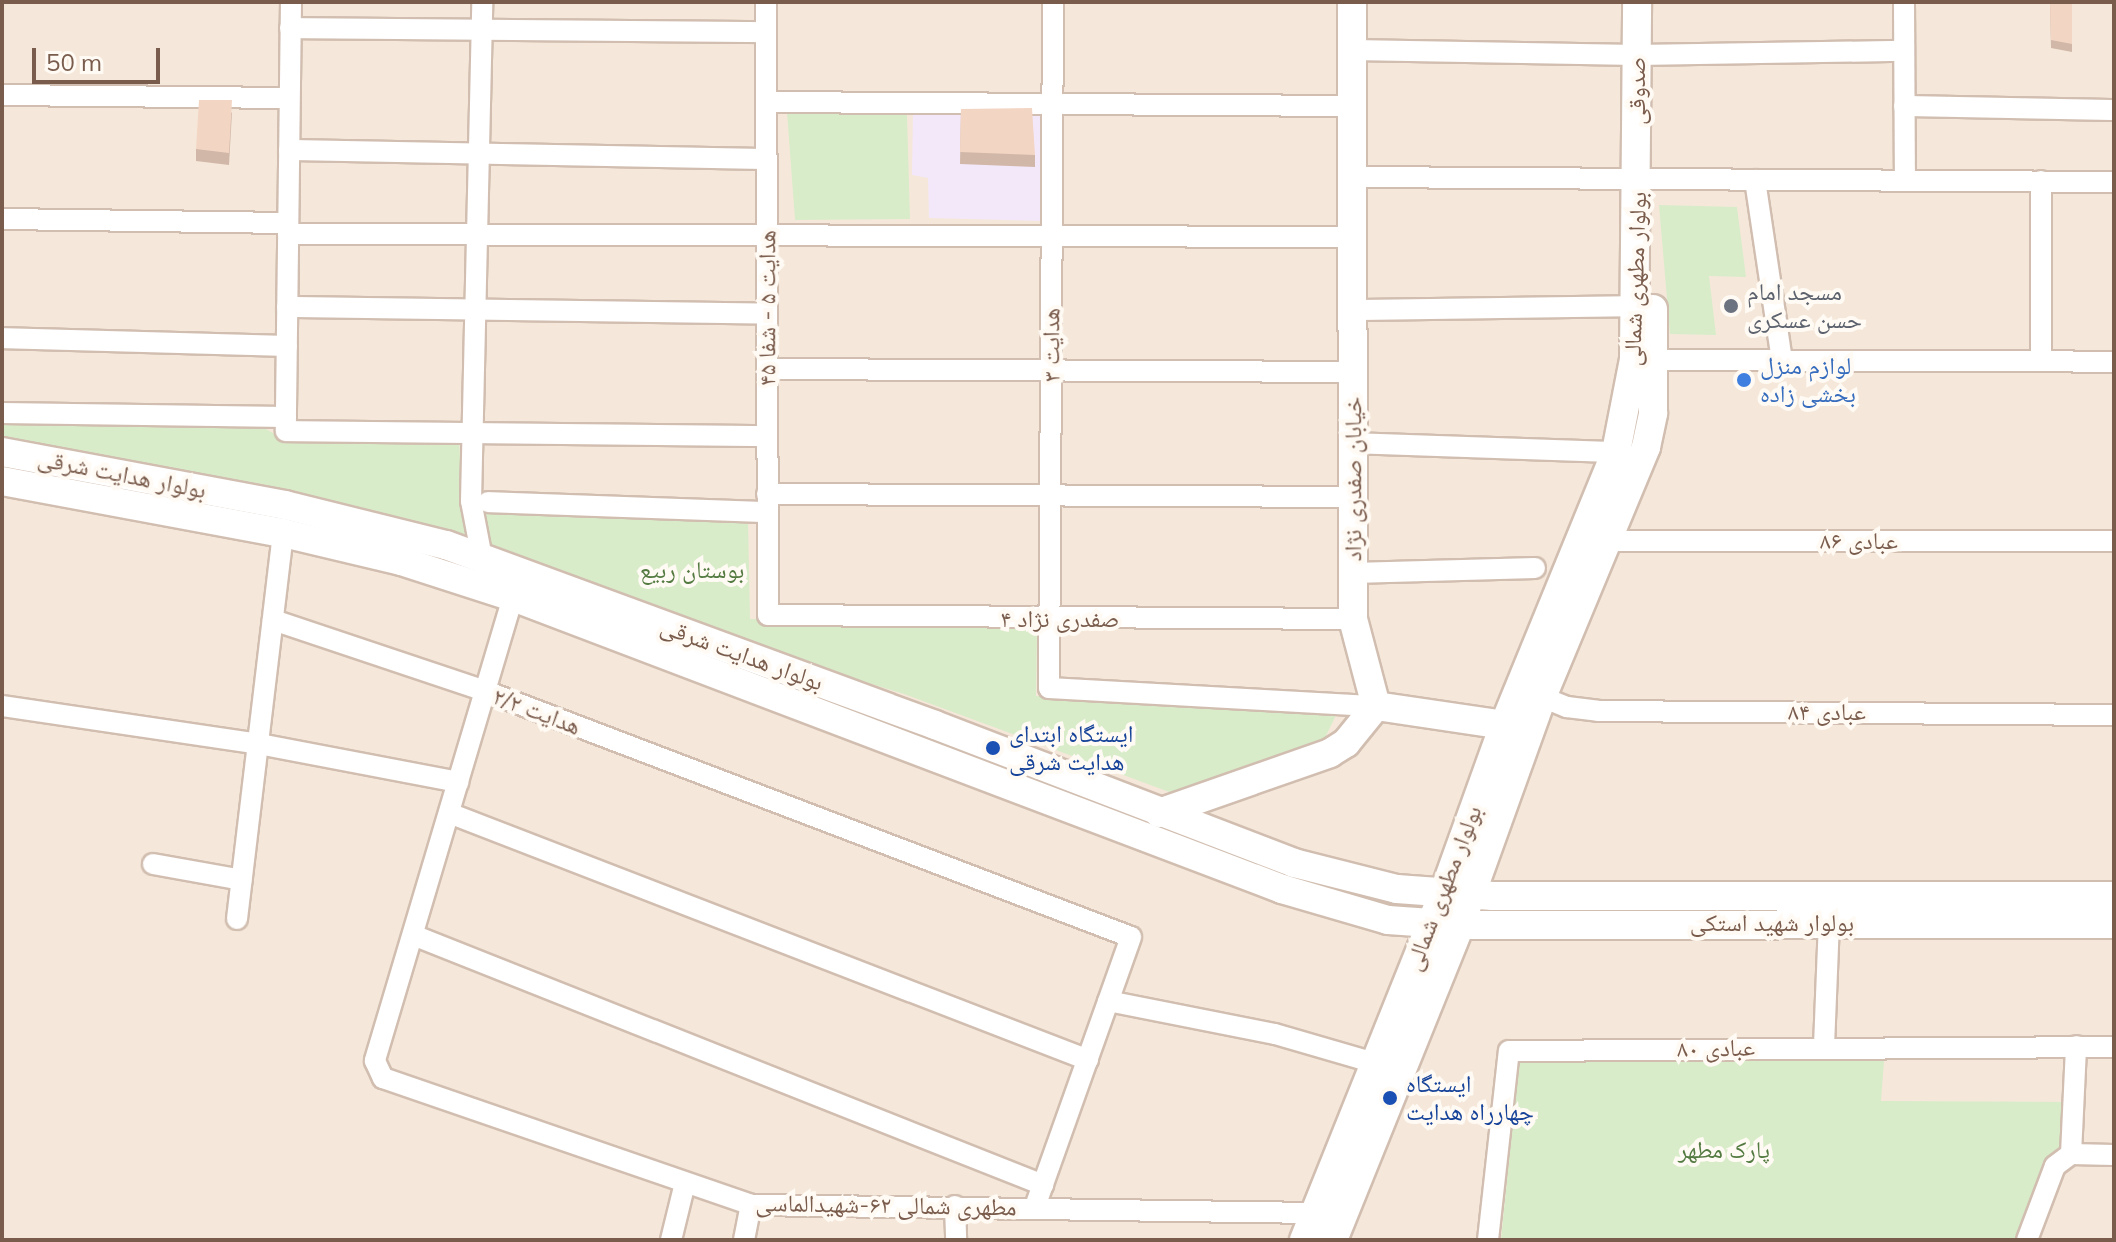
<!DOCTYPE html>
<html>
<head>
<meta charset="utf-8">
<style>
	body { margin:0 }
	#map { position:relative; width:2116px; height:1242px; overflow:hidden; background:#fdf6ec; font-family:Mulish,"Noto Naskh Arabic",sans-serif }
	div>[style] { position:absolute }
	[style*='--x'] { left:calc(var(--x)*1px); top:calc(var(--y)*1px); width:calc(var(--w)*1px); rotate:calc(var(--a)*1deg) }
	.residential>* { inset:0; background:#f5e8da }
	.education>* { inset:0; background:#f3e8fa }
	.green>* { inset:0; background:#d8ecc9 }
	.roads { filter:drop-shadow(2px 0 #d1beb0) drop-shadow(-2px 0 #d1beb0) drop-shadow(0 2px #d1beb0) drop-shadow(0 -2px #d1beb0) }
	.street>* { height:20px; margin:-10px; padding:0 10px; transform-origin:10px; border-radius:10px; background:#fff }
	.secondary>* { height:28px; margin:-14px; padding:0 14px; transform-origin:14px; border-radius:14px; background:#fff }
	.wall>* { inset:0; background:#d1b7a8 }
	.building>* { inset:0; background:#f3d5c3 }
	.dots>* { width:22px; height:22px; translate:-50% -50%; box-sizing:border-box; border:4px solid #fffaf3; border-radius:50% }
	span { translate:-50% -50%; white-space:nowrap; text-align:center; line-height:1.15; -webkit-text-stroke:8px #fffaf3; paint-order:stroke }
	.street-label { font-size:24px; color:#7a5c4d }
	.worship-label { font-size:24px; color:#5b616d }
	.left { translate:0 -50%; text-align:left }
	.shop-label { font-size:24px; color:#366cbe }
	.park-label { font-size:24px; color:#537a41 }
	.transit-label { font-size:24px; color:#164399 }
	.frame { position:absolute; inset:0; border:4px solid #7a5c4d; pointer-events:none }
	.scale { position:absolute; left:32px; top:48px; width:128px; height:36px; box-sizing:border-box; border:4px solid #7a5c4d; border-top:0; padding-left:10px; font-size:24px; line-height:28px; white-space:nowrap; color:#7a5c4d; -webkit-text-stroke:6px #fffaf3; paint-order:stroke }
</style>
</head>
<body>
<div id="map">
	<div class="residential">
		<i style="clip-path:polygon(2px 2px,2114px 2px,2114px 1240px,2px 1240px)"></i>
	</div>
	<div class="education">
		<i style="clip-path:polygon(913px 112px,1041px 112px,1042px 221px,929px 218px,928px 178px,912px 175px)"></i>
	</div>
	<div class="green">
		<i style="clip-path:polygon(787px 112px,907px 115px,910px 219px,795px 220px)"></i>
		<i style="clip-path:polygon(1659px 205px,1737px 207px,1746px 277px,1709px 276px,1716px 335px,1670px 334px)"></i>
		<i style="clip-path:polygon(2px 424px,259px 425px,285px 440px,459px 441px,462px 488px,483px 513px,748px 519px,750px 619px,1037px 629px,1036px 696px,1339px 709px,1320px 748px,1172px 793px,904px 694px,703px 632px,453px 535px,331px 501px,2px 438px)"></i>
		<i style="clip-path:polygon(1519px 1059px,1884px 1061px,1881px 1101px,2068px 1102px,2066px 1138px,2047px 1162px,2020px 1240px,1501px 1240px)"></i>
	</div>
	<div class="roads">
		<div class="street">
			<i style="--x:291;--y:2;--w:429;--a:90.7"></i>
			<i style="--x:286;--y:431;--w:481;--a:0.6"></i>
			<i style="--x:766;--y:2;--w:613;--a:89.81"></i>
			<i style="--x:768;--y:615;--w:585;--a:0.39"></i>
			<i style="--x:1053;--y:2;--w:686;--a:90.33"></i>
			<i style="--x:1049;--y:688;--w:327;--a:3.2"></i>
			<i style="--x:1904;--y:2;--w:179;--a:89.7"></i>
			<i style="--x:290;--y:28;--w:476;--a:0.5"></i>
			<i style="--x:1352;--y:50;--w:285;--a:1"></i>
			<i style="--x:1637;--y:55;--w:267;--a:-0.9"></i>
			<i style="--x:2;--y:95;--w:287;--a:0.6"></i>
			<i style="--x:766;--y:102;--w:586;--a:0.39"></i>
			<i style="--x:1904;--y:106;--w:210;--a:1.1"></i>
			<i style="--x:289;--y:150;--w:478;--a:1.1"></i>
			<i style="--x:1352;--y:177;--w:762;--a:0.38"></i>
			<i style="--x:1755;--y:180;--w:182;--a:81.5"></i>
			<i style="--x:2041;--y:181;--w:180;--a:90"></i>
			<i style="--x:2;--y:219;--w:286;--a:0.8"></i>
			<i style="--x:288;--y:234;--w:1064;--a:0.16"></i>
			<i style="--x:287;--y:307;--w:480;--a:0.8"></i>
			<i style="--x:1352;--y:310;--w:283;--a:-0.8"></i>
			<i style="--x:2;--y:338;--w:285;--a:1.6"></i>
			<i style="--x:1642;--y:360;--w:472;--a:0.2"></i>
			<i style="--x:767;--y:369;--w:586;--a:0.29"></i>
			<i style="--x:2;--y:413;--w:284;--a:0.8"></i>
			<i style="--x:1353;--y:443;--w:263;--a:2"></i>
			<i style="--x:767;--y:494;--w:586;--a:0.29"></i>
			<i style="--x:488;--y:502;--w:279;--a:2.1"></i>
			<i style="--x:1605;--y:541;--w:509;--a:0"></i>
			<i style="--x:482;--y:558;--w:58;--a:-100.9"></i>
			<i style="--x:471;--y:501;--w:499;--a:-88.7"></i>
			<i style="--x:1353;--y:573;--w:182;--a:-1.6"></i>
			<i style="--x:513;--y:597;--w:484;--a:106.6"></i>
			<i style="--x:375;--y:1061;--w:19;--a:65"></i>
			<i style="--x:383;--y:1078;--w:389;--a:19"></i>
			<i style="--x:751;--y:1205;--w:564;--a:0.81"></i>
			<i style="--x:273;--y:620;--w:224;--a:18.5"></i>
			<i style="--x:485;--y:691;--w:691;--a:20.85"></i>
			<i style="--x:1131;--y:937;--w:287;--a:109.6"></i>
			<i style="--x:1542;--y:697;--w:27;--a:22"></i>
			<i style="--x:1567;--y:707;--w:31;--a:7"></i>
			<i style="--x:1598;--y:711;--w:516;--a:0.44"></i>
			<i style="--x:2;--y:706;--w:260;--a:8.4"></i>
			<i style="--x:259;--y:744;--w:203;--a:10.8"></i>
			<i style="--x:449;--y:813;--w:685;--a:21.13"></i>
			<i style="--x:153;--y:864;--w:90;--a:10.2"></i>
			<i style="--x:237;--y:919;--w:389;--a:-83.2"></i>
			<i style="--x:413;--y:935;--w:678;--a:21.64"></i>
			<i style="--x:1108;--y:1001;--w:170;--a:11.2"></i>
			<i style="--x:1275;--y:1034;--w:104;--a:16.2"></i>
			<i style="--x:1824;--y:1046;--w:123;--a:-87.7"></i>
			<i style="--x:2071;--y:1154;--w:43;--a:1.3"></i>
			<i style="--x:955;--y:1206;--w:34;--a:88"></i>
			<i style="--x:671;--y:1240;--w:59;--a:-76.2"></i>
			<i style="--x:744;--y:1240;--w:36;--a:-79"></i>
			<i style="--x:1488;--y:1240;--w:190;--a:-83.7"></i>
			<i style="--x:1509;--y:1051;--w:605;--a:-0.38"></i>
			<i style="--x:2027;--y:1240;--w:79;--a:-69.3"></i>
			<i style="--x:2055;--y:1166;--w:20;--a:-37"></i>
			<i style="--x:2071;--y:1154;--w:108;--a:-87.3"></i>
		</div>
		<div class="secondary">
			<i style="--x:1352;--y:2;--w:617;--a:89.91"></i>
			<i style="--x:1353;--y:619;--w:90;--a:75.2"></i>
			<i style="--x:2;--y:452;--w:288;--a:10.6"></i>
			<i style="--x:285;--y:505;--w:166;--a:14"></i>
			<i style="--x:446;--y:545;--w:521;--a:20.21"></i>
			<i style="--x:935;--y:725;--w:385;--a:21"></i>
			<i style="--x:1294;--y:863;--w:106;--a:14.2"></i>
			<i style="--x:1397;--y:889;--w:96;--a:4.2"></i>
			<i style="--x:1493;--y:896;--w:621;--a:0"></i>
			<i style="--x:2;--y:481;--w:286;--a:10.5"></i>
			<i style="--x:283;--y:533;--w:121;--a:13.3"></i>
			<i style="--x:401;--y:561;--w:118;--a:17.8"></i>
			<i style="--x:513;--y:597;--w:823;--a:20.79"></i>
			<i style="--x:1282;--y:889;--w:110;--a:16.3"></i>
			<i style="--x:1388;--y:920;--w:72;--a:4"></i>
			<i style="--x:1460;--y:925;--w:654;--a:-0.09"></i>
			<i style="--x:1376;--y:706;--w:129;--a:8.4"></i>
			<i style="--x:1504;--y:725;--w:18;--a:19"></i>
			<i style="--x:1159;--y:813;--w:181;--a:-19.3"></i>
			<i style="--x:1330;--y:753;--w:19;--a:-32"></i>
			<i style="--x:1346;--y:743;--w:48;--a:-51"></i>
			<i style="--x:1304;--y:1240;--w:375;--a:-68.1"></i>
			<i style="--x:1444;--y:892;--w:177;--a:-70.2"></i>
			<i style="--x:1504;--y:725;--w:295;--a:-67.7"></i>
			<i style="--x:1616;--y:452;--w:95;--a:-79"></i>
			<i style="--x:1634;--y:359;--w:357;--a:-89.5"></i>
			<i style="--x:1333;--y:1240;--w:340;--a:-68"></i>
			<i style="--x:1460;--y:925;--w:242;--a:-70.2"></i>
			<i style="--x:1542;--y:697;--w:271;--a:-67.4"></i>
			<i style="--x:1646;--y:447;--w:35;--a:-78"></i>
			<i style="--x:1653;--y:413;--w:104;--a:-90"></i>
		</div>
	</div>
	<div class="wall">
		<i style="clip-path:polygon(2050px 2px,2072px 2px,2072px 52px,2051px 48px)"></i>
		<i style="clip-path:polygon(961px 109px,1035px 155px,1035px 167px,960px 164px)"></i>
		<i style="clip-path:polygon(232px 112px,229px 165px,196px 161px,196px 149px)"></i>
	</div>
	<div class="building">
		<i style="clip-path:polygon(2050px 2px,2072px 2px,2072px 44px,2051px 40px)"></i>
		<i style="clip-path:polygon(199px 100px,232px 100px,229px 153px,196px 149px)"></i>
		<i style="clip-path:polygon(1032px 108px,1035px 155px,960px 152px,961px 109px)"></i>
	</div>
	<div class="dots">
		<i style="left:1731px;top:306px;background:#6b7280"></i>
		<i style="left:1744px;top:380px;background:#3f7fe0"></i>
		<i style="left:993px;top:748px;background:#1a4fb4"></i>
		<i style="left:1390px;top:1098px;background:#1a4fb4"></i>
	</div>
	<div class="street-label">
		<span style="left:1637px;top:91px;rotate:-90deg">صدوقی</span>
		<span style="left:1635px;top:279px;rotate:-88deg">بولوار مطهری شمالی</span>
		<span style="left:767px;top:308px;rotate:-90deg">هدایت ۵ - شفا ۴۵</span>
		<span style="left:1051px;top:345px;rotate:-90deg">هدایت ۳</span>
		<span style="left:122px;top:474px;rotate:11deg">بولوار هدایت شرقی</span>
		<span style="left:1353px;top:479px;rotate:-90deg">خیابان صفدری نژاد</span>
		<span style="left:1859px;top:541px">عبادی ۸۶</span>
		<span style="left:1060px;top:619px">صفدری نژاد ۴</span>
		<span style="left:742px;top:654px;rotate:20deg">بولوار هدایت شرقی</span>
		<span style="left:537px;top:711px;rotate:21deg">هدایت ۲/۲</span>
		<span style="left:1827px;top:712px">عبادی ۸۴</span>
		<span style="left:1443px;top:888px;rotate:-69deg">بولوار مطهری شمالی</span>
		<span style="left:1772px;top:923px">بولوار شهید استکی</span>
		<span style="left:1716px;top:1048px;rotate:-1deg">عبادی ۸۰</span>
		<span style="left:886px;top:1205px;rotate:1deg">مطهری شمالی ۶۲-شهیدالماسی</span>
	</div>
	<div class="worship-label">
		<span class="left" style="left:1747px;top:306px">مسجد امام<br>حسن عسکری</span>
	</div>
	<div class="shop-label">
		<span class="left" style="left:1760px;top:380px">لوازم منزل<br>بخشی زاده</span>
	</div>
	<div class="park-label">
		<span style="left:692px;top:570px">بوستان ربیع</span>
		<span style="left:1724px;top:1150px">پارک مطهر</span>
	</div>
	<div class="transit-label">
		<span class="left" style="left:1009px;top:748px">ایستگاه ابتدای<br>هدایت شرقی</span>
		<span class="left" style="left:1406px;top:1098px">ایستگاه<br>چهارراه هدایت</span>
	</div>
	<div class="frame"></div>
	<div class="scale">50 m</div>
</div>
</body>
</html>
